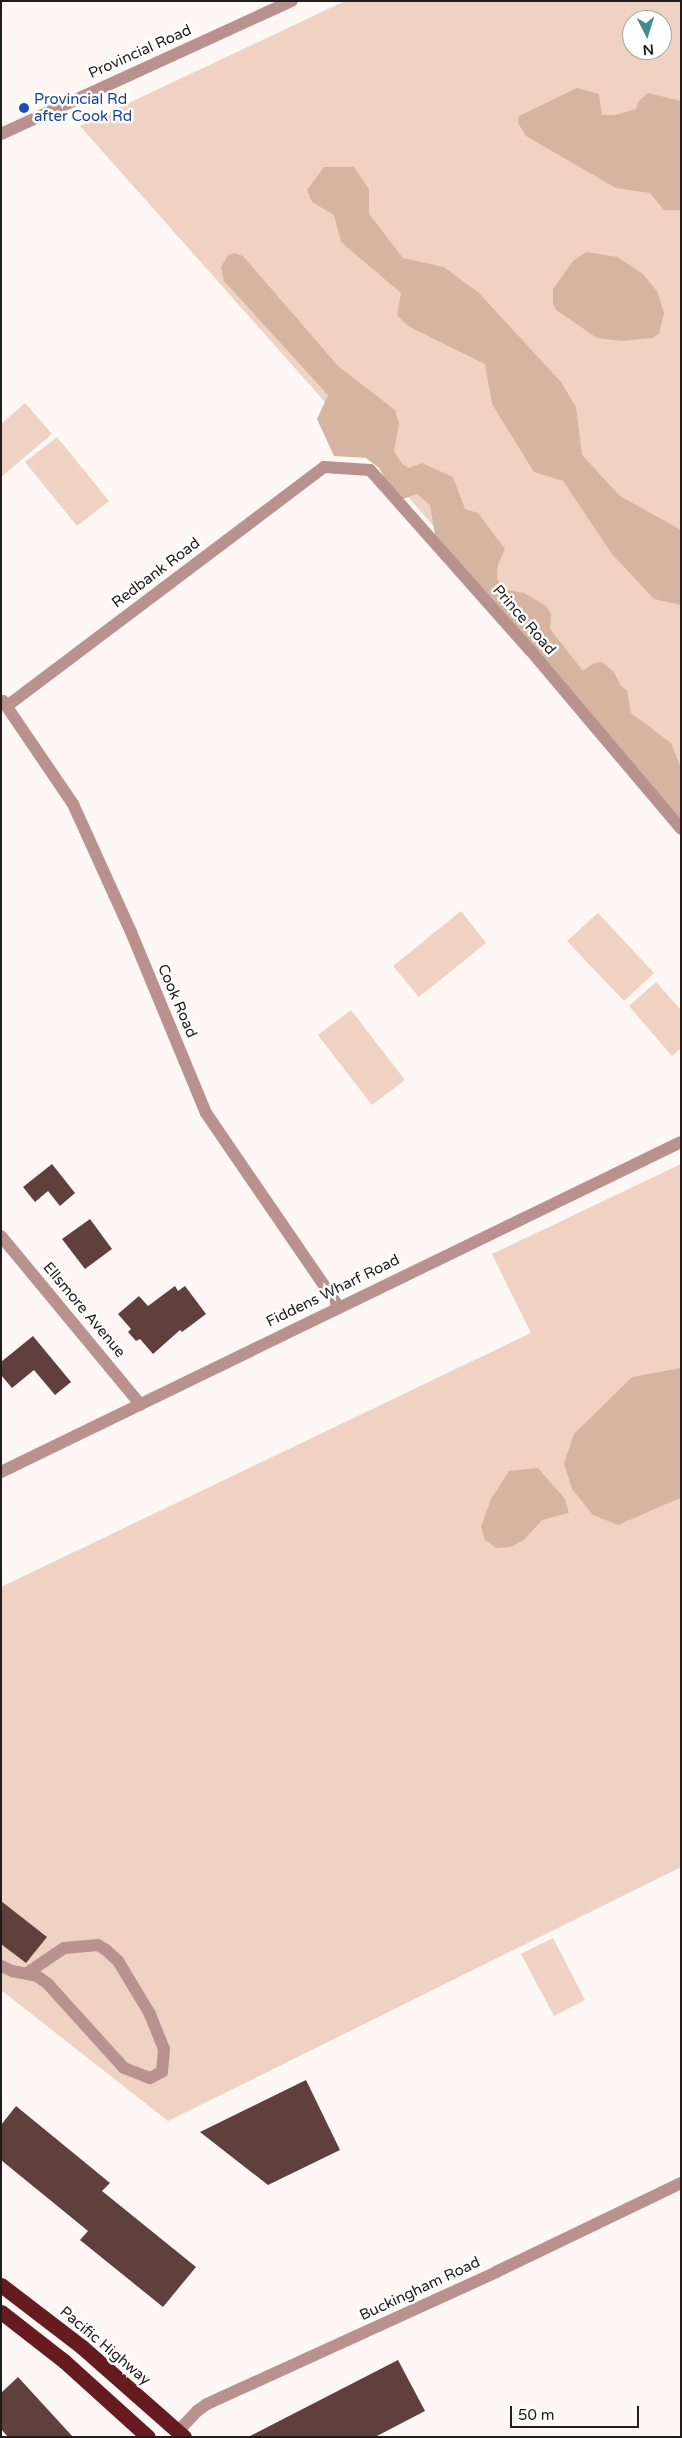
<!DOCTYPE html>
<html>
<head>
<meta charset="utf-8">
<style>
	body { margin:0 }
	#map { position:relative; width:682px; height:2438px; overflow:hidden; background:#fef7f4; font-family:"Varela Round",sans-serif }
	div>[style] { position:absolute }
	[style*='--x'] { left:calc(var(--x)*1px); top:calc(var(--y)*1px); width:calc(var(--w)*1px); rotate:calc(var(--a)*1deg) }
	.green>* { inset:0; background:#efd2c1 }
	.forest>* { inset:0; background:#d5b5a2 }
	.building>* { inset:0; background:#60403c }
	.minor>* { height:12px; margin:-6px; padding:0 6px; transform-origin:6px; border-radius:6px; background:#b99290 }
	.highway>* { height:15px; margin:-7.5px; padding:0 7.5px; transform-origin:7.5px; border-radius:7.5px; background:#651b20 }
	.dots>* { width:14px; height:14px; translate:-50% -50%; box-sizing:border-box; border:2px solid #fff; border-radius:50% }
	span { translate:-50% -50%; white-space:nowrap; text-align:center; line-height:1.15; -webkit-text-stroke:5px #fff; paint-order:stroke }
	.street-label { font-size:15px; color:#1f1d1c }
	.transit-label { font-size:15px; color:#164399 }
	.left { translate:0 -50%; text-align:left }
	.frame { position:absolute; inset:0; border:2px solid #1f1d1c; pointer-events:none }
	.north { position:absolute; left:622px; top:10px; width:50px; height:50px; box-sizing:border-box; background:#fff; border:1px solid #a5a5a4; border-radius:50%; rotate:175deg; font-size:14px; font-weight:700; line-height:20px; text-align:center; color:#1f1d1c }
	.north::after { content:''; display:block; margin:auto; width:18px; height:22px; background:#428a8c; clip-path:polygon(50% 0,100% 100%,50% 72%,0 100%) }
	.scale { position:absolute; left:510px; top:2406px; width:129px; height:22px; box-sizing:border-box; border:2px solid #1f1d1c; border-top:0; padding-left:6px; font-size:15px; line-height:18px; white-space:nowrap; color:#1f1d1c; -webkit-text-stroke:4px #fff; paint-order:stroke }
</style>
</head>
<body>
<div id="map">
	<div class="green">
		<i style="clip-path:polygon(evenodd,345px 1px,681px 1px,681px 816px,387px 472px,80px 126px,345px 1px,632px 20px,662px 20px,662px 50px,632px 50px,632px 20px)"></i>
		<i style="clip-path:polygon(25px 403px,52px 434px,1px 477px,1px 424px)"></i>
		<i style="clip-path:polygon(57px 437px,109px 501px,77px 526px,25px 462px)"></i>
		<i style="clip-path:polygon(461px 911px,486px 943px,419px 997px,393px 966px)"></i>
		<i style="clip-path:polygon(598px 913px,654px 973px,624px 1001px,567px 941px)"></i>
		<i style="clip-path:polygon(656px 982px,681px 1010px,681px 1048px,672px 1056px,629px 1006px)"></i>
		<i style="clip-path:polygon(351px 1010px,405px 1080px,372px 1105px,318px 1035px)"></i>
		<i style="clip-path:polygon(681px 1164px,681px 1867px,168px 2121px,1px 1990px,1px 1587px,531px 1333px,492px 1254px)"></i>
		<i style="clip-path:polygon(553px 1938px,585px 2000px,554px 2016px,521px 1954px)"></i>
	</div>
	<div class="forest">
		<i style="clip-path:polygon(577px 88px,599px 94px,602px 115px,615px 115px,636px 109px,638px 102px,648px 93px,681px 101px,681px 210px,664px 210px,650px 193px,616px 188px,526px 136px,518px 123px,519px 116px)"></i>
		<i style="clip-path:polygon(324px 167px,354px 167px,369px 189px,369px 214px,403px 258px,444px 267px,479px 293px,561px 382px,576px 407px,582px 455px,620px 496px,681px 530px,681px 605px,654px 599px,612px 554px,563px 481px,534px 472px,492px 404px,485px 364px,408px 326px,397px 315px,401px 293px,341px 242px,334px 215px,312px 202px,307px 190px)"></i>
		<i style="clip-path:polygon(587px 252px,617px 257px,643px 274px,657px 291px,664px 313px,659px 334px,652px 338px,622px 341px,597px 338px,556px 310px,553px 304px,553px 289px,573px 261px)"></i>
		<i style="clip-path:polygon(235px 253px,243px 256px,338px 366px,395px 410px,399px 424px,394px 451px,402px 464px,409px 468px,422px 463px,453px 477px,465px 509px,478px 513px,505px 549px,498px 564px,497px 580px,508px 590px,524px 593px,546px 606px,551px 614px,550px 629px,583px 671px,594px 663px,602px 662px,614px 672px,621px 686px,627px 690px,631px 713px,671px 743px,681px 768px,681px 824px,436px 540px,430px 505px,417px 494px,397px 501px,379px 468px,366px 458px,334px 456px,317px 419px,328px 395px,224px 281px,221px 267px,228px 255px)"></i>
		<i style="clip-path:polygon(681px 1368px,680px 1498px,618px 1525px,593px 1515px,572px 1489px,564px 1463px,574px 1434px,632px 1377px)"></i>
		<i style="clip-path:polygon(538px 1468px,565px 1499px,569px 1513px,542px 1520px,524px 1540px,510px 1547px,496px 1548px,485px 1540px,481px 1527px,491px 1499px,509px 1471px)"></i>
	</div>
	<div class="building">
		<i style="clip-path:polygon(52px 1164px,75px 1193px,60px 1206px,48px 1191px,35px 1202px,23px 1187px)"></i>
		<i style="clip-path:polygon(90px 1219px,112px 1249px,85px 1269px,62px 1239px)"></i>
		<i style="clip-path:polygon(175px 1286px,178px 1291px,185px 1286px,206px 1314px,182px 1332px,180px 1330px,153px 1354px,140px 1339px,136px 1341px,128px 1332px,131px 1329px,118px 1314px,139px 1296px,148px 1306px)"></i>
		<i style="clip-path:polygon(33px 1336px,71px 1382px,55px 1395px,34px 1370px,12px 1388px,1px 1375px,1px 1362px)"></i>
		<i style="clip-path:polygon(1px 1901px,47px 1937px,26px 1963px,1px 1944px)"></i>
		<i style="clip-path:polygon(306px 2080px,340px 2150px,268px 2185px,200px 2132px)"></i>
		<i style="clip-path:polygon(16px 2106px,110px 2183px,102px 2191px,196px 2267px,163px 2307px,80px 2240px,88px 2231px,1px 2160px,1px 2125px)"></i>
		<i style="clip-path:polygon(398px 2360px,425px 2411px,375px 2437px,248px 2437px)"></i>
		<i style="clip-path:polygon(18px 2377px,73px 2437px,8px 2437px,1px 2429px,1px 2393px)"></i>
	</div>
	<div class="minor">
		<i style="--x:1;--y:134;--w:320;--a:-24.6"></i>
		<i style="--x:3;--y:701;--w:125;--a:55.8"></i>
		<i style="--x:73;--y:804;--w:141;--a:65.6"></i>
		<i style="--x:131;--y:932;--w:196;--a:67.5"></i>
		<i style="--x:206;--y:1113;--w:234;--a:55.6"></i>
		<i style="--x:7;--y:706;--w:397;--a:-37"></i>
		<i style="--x:324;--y:467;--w:46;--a:3.7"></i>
		<i style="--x:370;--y:470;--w:241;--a:48.4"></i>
		<i style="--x:530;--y:650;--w:234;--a:49.8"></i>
		<i style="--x:1;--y:1236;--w:219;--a:50.4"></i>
		<i style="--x:1;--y:1472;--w:756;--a:-25.89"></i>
		<i style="--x:1;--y:1966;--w:12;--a:24"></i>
		<i style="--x:12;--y:1971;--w:25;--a:11"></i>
		<i style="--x:37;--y:1976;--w:14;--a:36"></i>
		<i style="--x:48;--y:1984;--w:113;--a:47.9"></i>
		<i style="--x:124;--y:2068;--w:28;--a:21"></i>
		<i style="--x:150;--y:2078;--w:13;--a:-27"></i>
		<i style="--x:162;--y:2072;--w:23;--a:-85"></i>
		<i style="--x:164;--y:2049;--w:38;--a:-112"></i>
		<i style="--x:150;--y:2014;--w:62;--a:-121.1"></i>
		<i style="--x:118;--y:1961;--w:16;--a:-137"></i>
		<i style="--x:106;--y:1950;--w:9;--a:-148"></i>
		<i style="--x:98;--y:1945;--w:34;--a:175"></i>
		<i style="--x:64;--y:1948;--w:45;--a:146"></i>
		<i style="--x:178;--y:2431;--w:28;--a:-46"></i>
		<i style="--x:197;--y:2411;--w:12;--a:-35"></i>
		<i style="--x:207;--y:2404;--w:318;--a:-24.5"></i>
		<i style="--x:496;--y:2272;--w:205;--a:-25.7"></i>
	</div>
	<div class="highway">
		<i style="--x:1;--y:2285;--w:102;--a:37.4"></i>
		<i style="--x:82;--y:2347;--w:136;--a:41.4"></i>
		<i style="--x:1;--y:2312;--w:80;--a:37.9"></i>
		<i style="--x:64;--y:2361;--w:113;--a:42.1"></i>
	</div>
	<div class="dots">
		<i style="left:24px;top:108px;background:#1a4fb4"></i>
	</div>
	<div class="street-label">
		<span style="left:140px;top:52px;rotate:-24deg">Provincial Road</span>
		<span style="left:156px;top:573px;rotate:-37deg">Redbank Road</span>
		<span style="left:524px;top:620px;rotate:49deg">Prince Road</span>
		<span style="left:177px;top:1001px;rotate:67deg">Cook Road</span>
		<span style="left:333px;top:1291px;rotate:-26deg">Fiddens Wharf Road</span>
		<span style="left:84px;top:1310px;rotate:50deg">Ellsmore Avenue</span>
		<span style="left:420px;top:2289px;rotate:-25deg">Buckingham Road</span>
		<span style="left:105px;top:2346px;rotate:40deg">Pacific Highway</span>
	</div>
	<div class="transit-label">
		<span class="left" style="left:34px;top:108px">Provincial Rd<br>after Cook Rd</span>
	</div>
	<div class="frame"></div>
	<div class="north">N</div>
	<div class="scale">50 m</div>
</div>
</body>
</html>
